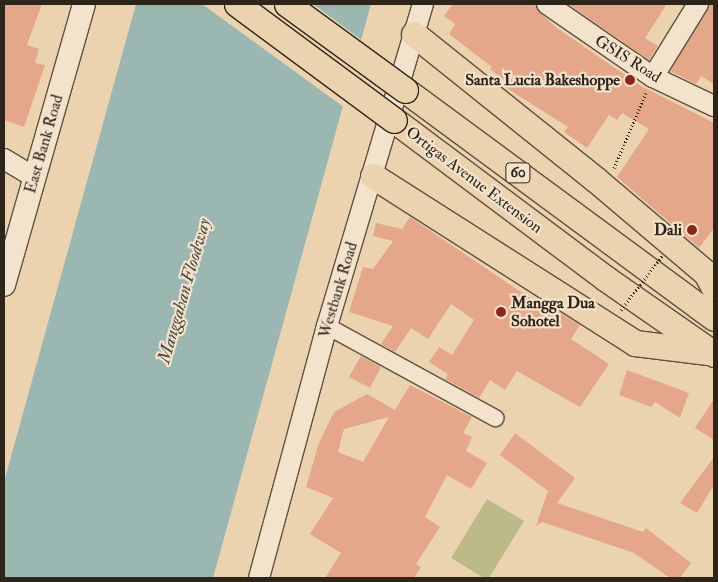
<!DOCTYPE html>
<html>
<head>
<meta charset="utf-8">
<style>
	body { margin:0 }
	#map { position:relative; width:718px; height:582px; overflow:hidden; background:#ecd3b0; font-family:"IM FELL Double Pica",serif }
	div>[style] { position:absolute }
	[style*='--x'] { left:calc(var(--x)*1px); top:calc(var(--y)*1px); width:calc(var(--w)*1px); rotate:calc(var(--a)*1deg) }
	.green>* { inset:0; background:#bcbb88 }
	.water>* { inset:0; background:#9ab7b2 }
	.pier>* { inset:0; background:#ecd3b0 }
	.building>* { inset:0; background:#e5a789 }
	.path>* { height:3px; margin-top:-1.5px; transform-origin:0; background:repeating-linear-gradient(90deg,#2d251a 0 1px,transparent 0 3.5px) }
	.roads { filter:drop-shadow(1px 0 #5d5040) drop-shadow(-1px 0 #5d5040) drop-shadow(0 1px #5d5040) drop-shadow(0 -1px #5d5040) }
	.minor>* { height:16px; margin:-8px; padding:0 8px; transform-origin:8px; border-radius:8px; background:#f3e2cc }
	.tertiary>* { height:20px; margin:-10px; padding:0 10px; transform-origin:10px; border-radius:10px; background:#f3e2cc }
	.secondary>* { height:22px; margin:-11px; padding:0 11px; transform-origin:11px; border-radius:11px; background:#f3e2cc }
	.primary>* { height:25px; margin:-12.5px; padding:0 12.5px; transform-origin:12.5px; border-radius:12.5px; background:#ecd3b0 }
	.path-bridge>* { height:3px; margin-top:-1.5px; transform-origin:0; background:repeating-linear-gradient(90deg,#2d251a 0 1px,transparent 0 3.5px) }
	.bridges { filter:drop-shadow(1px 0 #2d251a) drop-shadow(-1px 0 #2d251a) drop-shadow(0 1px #2d251a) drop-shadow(0 -1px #2d251a) }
	.primary-bridge>* { height:25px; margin:-12.5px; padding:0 12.5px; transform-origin:12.5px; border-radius:12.5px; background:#ecd3b0 }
	.dots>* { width:14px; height:14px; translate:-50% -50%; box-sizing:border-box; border:2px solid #f3e2cc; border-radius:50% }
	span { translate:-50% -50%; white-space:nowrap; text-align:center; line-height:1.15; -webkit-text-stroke:4.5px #f3e2cc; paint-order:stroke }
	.shield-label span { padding:1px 4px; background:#f3e2cc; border:1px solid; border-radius:4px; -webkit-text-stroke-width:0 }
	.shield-label { font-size:15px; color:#2d251a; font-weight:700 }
	.street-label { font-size:16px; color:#2d251a }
	.poi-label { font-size:16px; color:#2d251a; font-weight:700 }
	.right { translate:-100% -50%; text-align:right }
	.left { translate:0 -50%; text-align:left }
	.water-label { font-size:18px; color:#484a40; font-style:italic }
	.frame { position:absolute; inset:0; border:5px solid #2d251a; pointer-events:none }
</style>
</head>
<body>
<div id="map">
	<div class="green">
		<i style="clip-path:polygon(487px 499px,524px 521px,489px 578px,484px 578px,451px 558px)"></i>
	</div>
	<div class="water">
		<i style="clip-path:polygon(136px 4px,371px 4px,213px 578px,4px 578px,4px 482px)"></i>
	</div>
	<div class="pier">
		<i style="clip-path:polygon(202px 4px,313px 4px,363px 41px,345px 108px)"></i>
	</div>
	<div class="building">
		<i style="clip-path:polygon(4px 4px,42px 4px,27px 45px,39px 49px,35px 63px,45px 65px,24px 127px,4px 120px)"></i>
		<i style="clip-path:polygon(453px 4px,535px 4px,540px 13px,557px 28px,641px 86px,714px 123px,714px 228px,699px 248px,617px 177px,649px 129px,622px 113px,617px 120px,609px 115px,587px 148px,564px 132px,568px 127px,505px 87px,508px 83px,490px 69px,492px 67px,449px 34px,455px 24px,444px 16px)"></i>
		<i style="clip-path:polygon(568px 4px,667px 4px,645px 38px,658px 46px,649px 60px)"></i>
		<i style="clip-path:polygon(710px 4px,714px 4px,714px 84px,701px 76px,696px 84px,670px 71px)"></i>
		<i style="clip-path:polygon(410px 217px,549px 311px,551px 307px,580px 325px,571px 339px,609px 364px,580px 407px,517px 371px,505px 390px,490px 380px,479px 398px,445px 379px,448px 374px,429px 362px,439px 347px,452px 355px,474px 320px,451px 304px,428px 339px,411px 328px,395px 352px,381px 344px,393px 326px,349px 312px,363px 267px,373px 269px,393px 241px,373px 236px,376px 223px,402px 229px)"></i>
		<i style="clip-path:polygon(361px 356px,381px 367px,370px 388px,349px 377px)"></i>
		<i style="clip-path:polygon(627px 370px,689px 393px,680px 418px,655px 402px,651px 407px,619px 395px)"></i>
		<i style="clip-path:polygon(evenodd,410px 385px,472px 417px,463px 433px,472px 437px,466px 451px,487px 463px,471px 489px,447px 475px,425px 517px,440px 527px,416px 564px,421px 567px,414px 578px,325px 578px,341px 553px,310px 534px,333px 498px,306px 487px,319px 443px,334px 412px,367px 394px,395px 410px,410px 385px,389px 417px,363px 462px,338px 452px,344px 429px,389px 417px)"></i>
		<i style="clip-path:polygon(714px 399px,714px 440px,695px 428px)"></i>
		<i style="clip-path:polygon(515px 433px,575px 478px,557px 503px,643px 532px,646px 528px,691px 563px,680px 578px,670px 578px,634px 553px,542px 522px,536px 526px,548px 491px,500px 455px)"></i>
		<i style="clip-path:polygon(714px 457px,714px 485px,697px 513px,680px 503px)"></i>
	</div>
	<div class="path">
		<i style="--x:614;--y:168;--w:82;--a:-66.9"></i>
	</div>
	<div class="roads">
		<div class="minor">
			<i style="--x:327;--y:326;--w:192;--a:28.7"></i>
		</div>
		<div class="tertiary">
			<i style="--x:547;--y:4;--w:129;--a:34.6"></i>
			<i style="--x:653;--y:77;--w:68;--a:25.4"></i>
			<i style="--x:653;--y:77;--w:86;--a:-58.3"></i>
			<i style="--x:4;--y:159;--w:35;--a:31"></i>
			<i style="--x:259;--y:578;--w:261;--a:-74.9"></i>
			<i style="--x:327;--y:326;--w:336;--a:-73.4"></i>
		</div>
		<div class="secondary">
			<i style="--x:4;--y:285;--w:292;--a:-74.1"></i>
		</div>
		<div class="primary">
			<i style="--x:414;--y:34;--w:232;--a:38.7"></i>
			<i style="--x:595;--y:179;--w:145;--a:40.3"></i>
			<i style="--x:706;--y:273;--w:17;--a:62"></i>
			<i style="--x:405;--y:90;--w:384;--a:36.4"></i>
			<i style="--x:394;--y:120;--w:264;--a:36.8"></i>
			<i style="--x:605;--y:278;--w:133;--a:34.9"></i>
			<i style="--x:373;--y:176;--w:311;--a:32.5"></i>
			<i style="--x:635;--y:343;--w:73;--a:7.1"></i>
		</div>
	</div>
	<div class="path-bridge">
		<i style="--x:621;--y:310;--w:68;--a:-52.8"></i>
	</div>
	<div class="bridges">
		<div class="primary-bridge">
			<i style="--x:237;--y:4;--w:195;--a:36.5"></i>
			<i style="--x:287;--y:4;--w:146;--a:36.1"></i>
		</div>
	</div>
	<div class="dots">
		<i style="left:630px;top:80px;background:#8f2418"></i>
		<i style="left:692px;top:230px;background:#8f2418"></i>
		<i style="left:501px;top:312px;background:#8f2418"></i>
	</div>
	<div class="shield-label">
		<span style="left:518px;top:173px">60</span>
	</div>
	<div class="street-label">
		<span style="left:628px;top:59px;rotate:32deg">GSIS Road</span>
		<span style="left:44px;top:144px;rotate:-74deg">East Bank Road</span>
		<span style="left:474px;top:180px;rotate:37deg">Ortigas Avenue Extension</span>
		<span style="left:338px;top:290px;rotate:-73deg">Westbank Road</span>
	</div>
	<div class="poi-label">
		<span class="right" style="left:620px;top:80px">Santa Lucia Bakeshoppe</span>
		<span class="right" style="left:682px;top:230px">Dali</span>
		<span class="left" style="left:511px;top:312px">Mangga Dua<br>Sohotel</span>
	</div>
	<div class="water-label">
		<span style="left:185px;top:291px;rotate:-74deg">Manggahan Floodway</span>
	</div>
	<div class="frame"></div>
</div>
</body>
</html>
